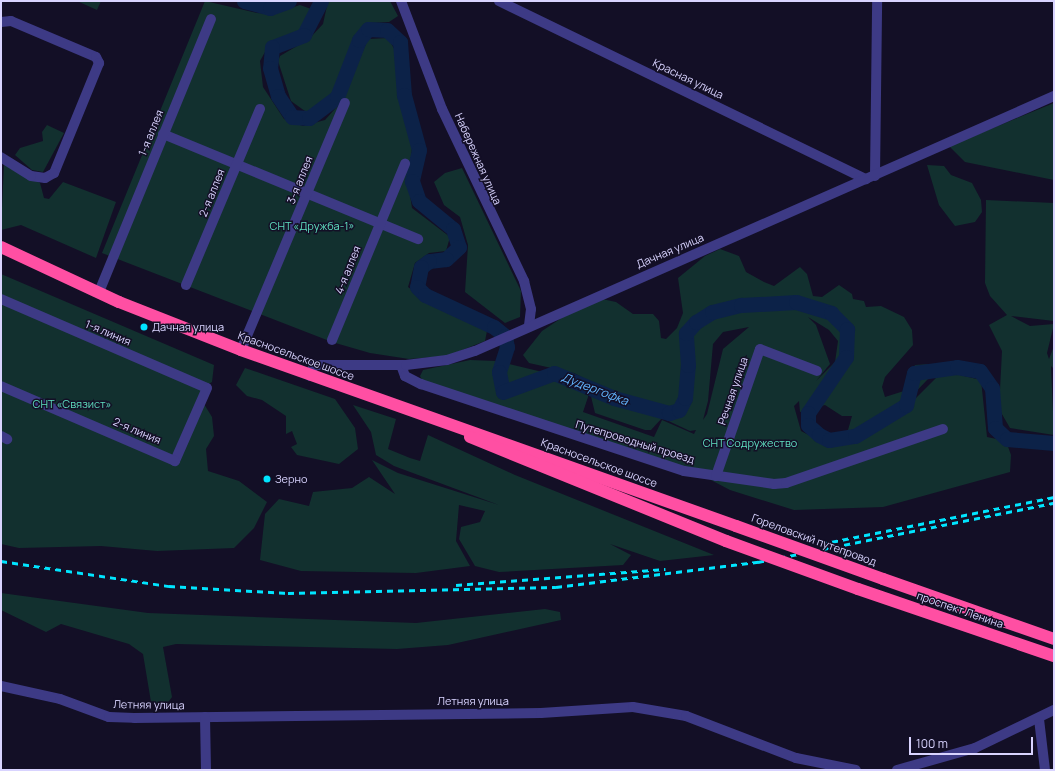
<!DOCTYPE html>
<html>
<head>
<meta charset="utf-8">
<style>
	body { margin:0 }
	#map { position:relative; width:1055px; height:771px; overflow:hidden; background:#130f26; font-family:Manrope,sans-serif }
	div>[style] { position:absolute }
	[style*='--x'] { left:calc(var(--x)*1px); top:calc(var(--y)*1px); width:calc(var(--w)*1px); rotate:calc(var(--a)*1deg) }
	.green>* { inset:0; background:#12302f }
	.river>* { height:15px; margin:-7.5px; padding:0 7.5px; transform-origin:7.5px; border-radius:7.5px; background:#0c2248 }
	.minor>* { height:10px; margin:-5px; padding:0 5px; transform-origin:5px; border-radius:5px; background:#3d3a85 }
	.highway>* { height:12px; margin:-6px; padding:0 6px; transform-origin:6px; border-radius:6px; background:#ff4fa3 }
	.rail>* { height:2.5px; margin-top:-1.25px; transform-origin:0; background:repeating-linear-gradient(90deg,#00e5ff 0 6px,transparent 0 11px) }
	.highway-bridge>* { height:12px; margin:-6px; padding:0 6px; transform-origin:6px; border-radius:6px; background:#ff4fa3 }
	.dots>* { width:11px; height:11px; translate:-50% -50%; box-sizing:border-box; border:2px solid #130f26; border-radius:50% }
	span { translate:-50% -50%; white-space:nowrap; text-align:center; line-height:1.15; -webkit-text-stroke:3px #130f26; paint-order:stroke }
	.street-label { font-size:11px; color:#d9d4ff }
	.park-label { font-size:11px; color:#5fe0c0 }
	.poi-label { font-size:11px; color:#d9d4ff }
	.left { translate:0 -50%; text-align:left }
	.water-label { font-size:12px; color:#62b6ff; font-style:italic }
	.frame { position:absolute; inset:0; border:2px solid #d9d4ff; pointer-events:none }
	.scale { position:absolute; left:909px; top:737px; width:124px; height:18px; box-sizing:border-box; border:2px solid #d9d4ff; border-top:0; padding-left:5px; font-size:12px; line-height:14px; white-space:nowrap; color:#d9d4ff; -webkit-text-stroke:3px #130f26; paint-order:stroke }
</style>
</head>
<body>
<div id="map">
	<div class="green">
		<i style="clip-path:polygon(77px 1px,101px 1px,97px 10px)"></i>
		<i style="clip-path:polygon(205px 1px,257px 13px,273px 14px,300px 5px,314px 10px,298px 33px,270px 43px,260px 61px,263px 87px,284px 119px,303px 126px,325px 120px,342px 101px,368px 39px,388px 38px,397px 54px,412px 149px,408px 181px,412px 208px,450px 237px,446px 251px,429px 253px,415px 263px,408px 287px,432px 305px,487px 331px,485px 341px,447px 356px,409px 359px,370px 353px,332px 342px,102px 253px)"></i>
		<i style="clip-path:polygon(328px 1px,390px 1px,398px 16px,389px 22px,370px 23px,358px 31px,335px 94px,309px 114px,291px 101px,278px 61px,280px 56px,309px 39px,323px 24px)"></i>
		<i style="clip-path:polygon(1054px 103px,1054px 180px,965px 162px,949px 146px)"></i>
		<i style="clip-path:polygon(47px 125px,64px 133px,43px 172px,32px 170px,15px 155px,20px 148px,43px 141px,42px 132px)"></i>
		<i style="clip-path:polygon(4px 164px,40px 183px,44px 198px,49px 199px,63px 182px,116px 202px,96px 258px,21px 225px,1px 230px)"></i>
		<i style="clip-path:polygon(927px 165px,944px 166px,951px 175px,972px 183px,981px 200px,982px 212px,975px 222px,955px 226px,939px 205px)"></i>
		<i style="clip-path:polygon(462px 168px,521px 291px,520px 317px,505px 323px,465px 292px,468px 245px,460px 217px,444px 205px,434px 182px,445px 173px)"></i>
		<i style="clip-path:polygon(986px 200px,1054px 203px,1054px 321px,1011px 316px,1030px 326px,1054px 324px,1047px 353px,1049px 359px,1054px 346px,1054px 369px,1051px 366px,1054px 435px,1010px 428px,999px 409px,1002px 351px,989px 325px,1007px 315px,990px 296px,985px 283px)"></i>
		<i style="clip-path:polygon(evenodd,720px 249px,739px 256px,746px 272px,764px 282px,774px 286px,800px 267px,807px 274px,813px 296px,822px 297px,839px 285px,852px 294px,853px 299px,864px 301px,866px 307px,881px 306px,904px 317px,912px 330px,913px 345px,885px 377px,882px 387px,885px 397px,904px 391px,915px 365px,929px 364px,928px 379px,906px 402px,852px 434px,848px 430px,852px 416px,842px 416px,825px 405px,800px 412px,799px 401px,794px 406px,801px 431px,822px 442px,849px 440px,907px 407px,943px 371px,981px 380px,987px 437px,1006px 441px,1011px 455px,1010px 472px,883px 507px,794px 510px,730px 490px,688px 468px,425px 386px,420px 376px,423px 370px,470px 360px,496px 361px,555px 375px,589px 394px,583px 412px,654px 437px,662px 420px,694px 434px,696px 430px,690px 431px,662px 418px,651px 430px,645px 430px,595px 413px,587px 380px,574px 373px,529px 363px,523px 355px,542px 331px,569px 313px,602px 299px,616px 302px,633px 314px,653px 314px,659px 321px,661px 338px,666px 339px,677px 328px,683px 313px,678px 278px,705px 256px,720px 249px,808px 317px,829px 330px,838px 341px,835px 362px,816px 381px,830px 364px,816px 325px,808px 317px,720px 249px,749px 327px,723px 349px,707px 414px,703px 420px,708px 401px,713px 344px,723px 332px,749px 327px)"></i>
		<i style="clip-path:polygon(1px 274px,214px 365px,212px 382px,205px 386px,204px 404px,212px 417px,214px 436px,206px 449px,208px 471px,239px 481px,267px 502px,254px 528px,234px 548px,157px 551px,101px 546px,19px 548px,1px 544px)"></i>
		<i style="clip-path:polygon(245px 368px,335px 399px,355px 428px,358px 449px,339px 464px,297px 455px,291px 447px,297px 444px,292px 431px,286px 434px,286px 416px,262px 400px,247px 396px,236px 385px)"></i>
		<i style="clip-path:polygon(353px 405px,396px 419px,388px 449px,410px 458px,420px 461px,428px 435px,515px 475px,714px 555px,660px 561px,610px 544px,631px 555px,623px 565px,499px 572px,475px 566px,459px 539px,461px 527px,480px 522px,485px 511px,459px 505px,456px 541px,470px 566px,416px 573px,301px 571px,260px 560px,265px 514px,279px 499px,309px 506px,313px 492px,352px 488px,369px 477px,395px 494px,372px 460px,398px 473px,499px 505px,394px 466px,376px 455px,371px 432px)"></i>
		<i style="clip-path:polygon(1px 593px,148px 613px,416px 623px,545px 609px,560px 612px,561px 620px,448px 645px,397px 649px,176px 644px,163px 647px,172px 697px,166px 705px,151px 702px,143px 654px,129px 644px,61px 624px,46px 632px,1px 610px)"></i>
	</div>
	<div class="river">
		<i style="--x:244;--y:1;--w:27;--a:15"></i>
		<i style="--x:270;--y:8;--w:20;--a:-20"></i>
		<i style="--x:321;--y:1;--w:38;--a:117"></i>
		<i style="--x:304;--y:35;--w:34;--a:159"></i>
		<i style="--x:272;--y:47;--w:21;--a:95"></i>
		<i style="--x:270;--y:68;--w:29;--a:74"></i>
		<i style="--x:278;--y:96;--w:25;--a:56"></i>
		<i style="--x:292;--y:117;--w:17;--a:3"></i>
		<i style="--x:309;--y:118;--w:35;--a:-37"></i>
		<i style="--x:337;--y:97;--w:61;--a:-68.9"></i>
		<i style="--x:359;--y:40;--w:14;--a:-51"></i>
		<i style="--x:368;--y:29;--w:19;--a:3"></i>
		<i style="--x:387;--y:30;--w:18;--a:43"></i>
		<i style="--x:400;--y:42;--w:53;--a:85.7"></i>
		<i style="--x:404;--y:95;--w:57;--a:74.7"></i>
		<i style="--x:419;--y:150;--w:32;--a:103"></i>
		<i style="--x:412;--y:181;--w:21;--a:71"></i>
		<i style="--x:419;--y:201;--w:44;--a:39.5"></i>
		<i style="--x:453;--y:229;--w:19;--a:72"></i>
		<i style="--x:459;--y:247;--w:18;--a:137"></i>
		<i style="--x:446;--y:259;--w:17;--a:173"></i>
		<i style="--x:429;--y:261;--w:10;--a:143"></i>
		<i style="--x:421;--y:267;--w:20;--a:101"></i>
		<i style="--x:417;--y:287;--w:11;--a:45"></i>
		<i style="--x:425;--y:295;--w:76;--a:24.9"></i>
		<i style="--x:494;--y:327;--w:14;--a:39"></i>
		<i style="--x:505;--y:336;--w:11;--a:80"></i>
		<i style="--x:507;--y:347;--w:26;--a:108"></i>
		<i style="--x:499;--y:372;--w:20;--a:79"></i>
		<i style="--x:503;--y:392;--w:54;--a:-20.4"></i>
		<i style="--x:554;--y:373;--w:65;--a:22.6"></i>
		<i style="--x:614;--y:398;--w:57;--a:15.3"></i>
		<i style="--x:669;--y:413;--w:10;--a:-17"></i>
		<i style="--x:679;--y:410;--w:13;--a:-63"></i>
		<i style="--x:685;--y:398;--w:33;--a:-85"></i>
		<i style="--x:688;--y:365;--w:32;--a:-94"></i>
		<i style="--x:686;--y:333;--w:15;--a:-48"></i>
		<i style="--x:696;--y:322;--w:19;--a:-32"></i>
		<i style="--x:712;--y:312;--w:30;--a:-14"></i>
		<i style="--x:741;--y:305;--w:55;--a:-3.1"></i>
		<i style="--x:796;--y:302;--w:37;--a:17"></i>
		<i style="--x:831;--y:313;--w:23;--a:45"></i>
		<i style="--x:847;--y:329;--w:28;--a:92"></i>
		<i style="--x:846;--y:357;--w:68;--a:124.2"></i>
		<i style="--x:808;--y:413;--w:12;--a:90"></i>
		<i style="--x:808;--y:425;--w:15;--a:42"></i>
		<i style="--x:819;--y:435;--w:11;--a:27"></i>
		<i style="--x:829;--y:440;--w:26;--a:-9"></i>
		<i style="--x:855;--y:436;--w:60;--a:-31.3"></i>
		<i style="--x:906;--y:405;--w:33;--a:-76"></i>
		<i style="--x:914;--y:373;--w:43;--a:-7.9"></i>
		<i style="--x:957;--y:367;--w:23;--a:10"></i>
		<i style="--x:980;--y:371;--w:21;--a:55"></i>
		<i style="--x:992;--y:388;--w:40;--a:85.7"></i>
		<i style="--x:995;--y:428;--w:16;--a:43"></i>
		<i style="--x:1007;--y:439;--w:47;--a:4.9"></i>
	</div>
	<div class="minor">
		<i style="--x:401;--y:1;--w:116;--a:69.2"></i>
		<i style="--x:442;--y:109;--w:191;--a:64.5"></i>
		<i style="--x:524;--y:281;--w:29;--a:76"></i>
		<i style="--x:531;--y:309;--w:17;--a:97"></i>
		<i style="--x:499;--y:1;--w:408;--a:25.9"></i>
		<i style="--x:1;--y:22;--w:10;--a:-6"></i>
		<i style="--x:11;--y:21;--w:92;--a:23"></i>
		<i style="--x:96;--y:57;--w:7;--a:63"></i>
		<i style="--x:99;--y:63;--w:119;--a:112.2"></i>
		<i style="--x:54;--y:173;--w:10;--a:151"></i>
		<i style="--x:45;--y:178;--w:14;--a:-172"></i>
		<i style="--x:31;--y:176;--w:36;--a:-148"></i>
		<i style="--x:163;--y:134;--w:276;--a:22.4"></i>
		<i style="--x:875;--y:176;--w:175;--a:-89.3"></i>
		<i style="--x:186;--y:285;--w:191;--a:-67.2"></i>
		<i style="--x:99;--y:292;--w:295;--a:-67.7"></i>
		<i style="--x:1;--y:299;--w:224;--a:23.4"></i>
		<i style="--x:207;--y:388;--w:80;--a:113.7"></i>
		<i style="--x:175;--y:461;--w:189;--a:-156.7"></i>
		<i style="--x:332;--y:340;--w:191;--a:-67.5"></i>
		<i style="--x:241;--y:350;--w:268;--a:-67.2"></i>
		<i style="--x:401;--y:365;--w:12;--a:70"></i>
		<i style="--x:405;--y:376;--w:18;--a:27"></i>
		<i style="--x:421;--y:384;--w:277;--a:18.3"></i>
		<i style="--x:684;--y:471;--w:91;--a:8.2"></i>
		<i style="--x:774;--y:484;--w:12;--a:-5"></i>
		<i style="--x:786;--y:483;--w:166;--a:-19"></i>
		<i style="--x:310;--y:376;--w:12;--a:-70"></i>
		<i style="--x:314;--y:365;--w:92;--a:0"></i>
		<i style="--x:406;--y:365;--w:41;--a:-7"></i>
		<i style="--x:447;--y:360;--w:29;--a:-18"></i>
		<i style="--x:475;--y:351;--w:633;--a:-23.77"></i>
		<i style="--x:1;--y:436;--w:7;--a:27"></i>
		<i style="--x:716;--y:476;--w:134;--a:-70.9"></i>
		<i style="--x:760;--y:349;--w:61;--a:21.1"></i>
		<i style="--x:1;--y:686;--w:60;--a:12.4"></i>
		<i style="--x:60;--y:699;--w:52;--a:20.2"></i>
		<i style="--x:109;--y:717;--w:25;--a:2"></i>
		<i style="--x:134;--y:718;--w:407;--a:-0.7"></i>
		<i style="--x:541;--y:713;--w:92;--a:-3.7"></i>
		<i style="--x:633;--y:707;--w:54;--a:9.6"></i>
		<i style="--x:686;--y:716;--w:118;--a:20.9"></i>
		<i style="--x:796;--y:758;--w:61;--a:11.3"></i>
		<i style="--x:205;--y:717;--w:53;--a:88.9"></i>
		<i style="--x:1039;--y:719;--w:51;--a:83.3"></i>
		<i style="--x:897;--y:770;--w:81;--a:-15.8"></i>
		<i style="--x:975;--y:748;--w:88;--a:-25.7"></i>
	</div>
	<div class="highway">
		<i style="--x:1;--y:247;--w:130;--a:25"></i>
		<i style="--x:119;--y:302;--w:131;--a:21.5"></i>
		<i style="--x:241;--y:350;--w:525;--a:19.57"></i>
		<i style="--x:470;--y:437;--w:276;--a:22.1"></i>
		<i style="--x:883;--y:579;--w:181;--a:19.3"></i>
		<i style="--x:858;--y:589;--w:207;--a:18.9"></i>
	</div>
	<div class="rail">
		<i style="--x:821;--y:544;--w:238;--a:-11.4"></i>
		<i style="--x:1;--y:561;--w:170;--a:8.5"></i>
		<i style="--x:169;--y:586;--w:119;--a:3.4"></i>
		<i style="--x:288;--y:593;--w:268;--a:-1.3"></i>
		<i style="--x:556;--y:587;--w:204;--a:-7.1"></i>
		<i style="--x:758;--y:562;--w:302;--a:-11.3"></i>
		<i style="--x:456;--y:585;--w:210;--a:-4.4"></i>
	</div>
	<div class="highway-bridge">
		<i style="--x:736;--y:526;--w:156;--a:19.8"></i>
		<i style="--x:726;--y:541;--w:140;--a:20"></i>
	</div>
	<div class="dots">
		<i style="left:144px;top:327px;background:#00e5ff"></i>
		<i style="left:267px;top:479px;background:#00e5ff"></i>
	</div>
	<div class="street-label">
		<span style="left:688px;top:79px;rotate:26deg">Красная улица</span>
		<span style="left:151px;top:133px;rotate:-68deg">1-я аллея</span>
		<span style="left:478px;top:159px;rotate:66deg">Набережная улица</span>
		<span style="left:300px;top:180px;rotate:-68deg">3-я аллея</span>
		<span style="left:212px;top:193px;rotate:-68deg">2-я аллея</span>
		<span style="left:670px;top:251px;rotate:-23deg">Дачная улица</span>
		<span style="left:348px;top:270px;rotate:-68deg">4-я аллея</span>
		<span style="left:108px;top:333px;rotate:23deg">1-я линия</span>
		<span style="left:296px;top:356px;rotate:20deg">Красносельское шоссе</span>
		<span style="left:733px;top:391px;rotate:-71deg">Речная улица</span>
		<span style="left:137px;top:431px;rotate:23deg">2-я линия</span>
		<span style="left:635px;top:442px;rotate:17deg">Путепроводный проезд</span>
		<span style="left:599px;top:463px;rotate:20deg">Красносельское шоссе</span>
		<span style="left:814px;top:540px;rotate:20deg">Гореловский путепровод</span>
		<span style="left:960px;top:610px;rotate:19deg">проспект Ленина</span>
		<span style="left:473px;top:701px">Летняя улица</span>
		<span style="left:149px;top:705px;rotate:1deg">Летняя улица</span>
	</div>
	<div class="park-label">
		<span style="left:312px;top:226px">СНТ «Дружба-1»</span>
		<span style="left:72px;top:404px">СНТ «Связист»</span>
		<span style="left:750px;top:443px">СНТ Содружество</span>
	</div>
	<div class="poi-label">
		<span class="left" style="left:152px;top:327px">Дачная улица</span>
		<span class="left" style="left:275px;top:479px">Зерно</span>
	</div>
	<div class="water-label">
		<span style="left:595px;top:389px;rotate:21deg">Дудергофка</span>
	</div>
	<div class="frame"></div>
	<div class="scale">100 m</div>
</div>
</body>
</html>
